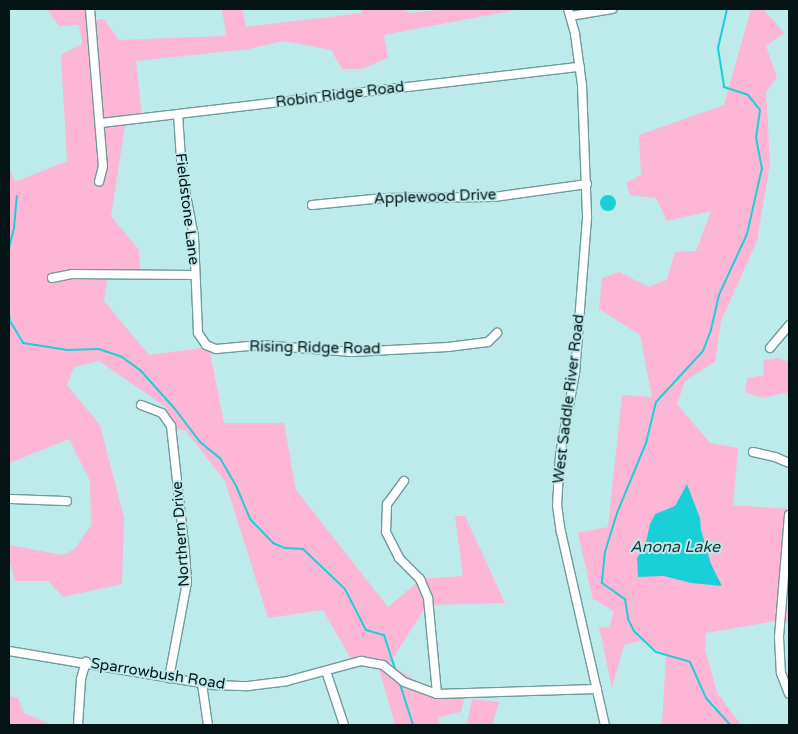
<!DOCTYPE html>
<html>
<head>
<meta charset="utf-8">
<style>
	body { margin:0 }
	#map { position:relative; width:798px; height:734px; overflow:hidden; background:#bdeaeb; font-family:"Varela Round",sans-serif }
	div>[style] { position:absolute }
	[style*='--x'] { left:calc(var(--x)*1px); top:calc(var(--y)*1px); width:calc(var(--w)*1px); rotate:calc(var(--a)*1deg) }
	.green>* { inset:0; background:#feb6d7 }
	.water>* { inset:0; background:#1ad0d7 }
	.round { border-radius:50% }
	.stream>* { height:2px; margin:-1px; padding:0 1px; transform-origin:1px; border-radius:1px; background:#1ad0d7 }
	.roads { filter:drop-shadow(1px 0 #709a9c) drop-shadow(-1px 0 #709a9c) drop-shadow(0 1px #709a9c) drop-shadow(0 -1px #709a9c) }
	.minor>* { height:8px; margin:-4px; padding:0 4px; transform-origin:4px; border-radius:4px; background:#fff }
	span { translate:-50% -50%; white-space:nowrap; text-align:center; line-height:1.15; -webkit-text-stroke:4px #bdeaeb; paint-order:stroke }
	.street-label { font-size:15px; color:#041314 }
	.water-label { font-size:16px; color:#1e3839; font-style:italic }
	.frame { position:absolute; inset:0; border:10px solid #041314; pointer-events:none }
</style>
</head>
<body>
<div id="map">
	<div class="green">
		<i style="clip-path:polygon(47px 9px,93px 9px,93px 20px,104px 19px,119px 40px,226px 36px,222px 9px,242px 9px,246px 27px,361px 13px,362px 9px,402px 9px,411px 13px,445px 9px,521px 9px,384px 35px,388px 58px,362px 69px,342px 69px,331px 50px,283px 41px,249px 49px,136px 61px,142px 118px,126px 119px,111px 216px,139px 250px,140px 274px,108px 273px,104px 301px,149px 355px,209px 347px,224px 423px,284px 423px,296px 490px,388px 607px,421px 579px,463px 576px,455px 516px,465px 516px,505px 603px,427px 605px,389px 664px,439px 695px,465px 694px,461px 712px,438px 717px,440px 725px,395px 725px,377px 661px,353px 662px,323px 610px,268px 618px,225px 481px,185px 430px,172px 429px,167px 408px,99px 361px,74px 367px,67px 385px,100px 425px,124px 518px,122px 584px,63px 597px,48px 581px,15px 581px,9px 557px,9px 545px,63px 555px,75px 549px,91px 525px,90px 481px,69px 439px,10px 463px,9px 461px,9px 167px,15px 182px,67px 161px,61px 55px,82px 44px,79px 25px,59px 26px)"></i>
		<i style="clip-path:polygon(751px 9px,763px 9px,784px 33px,766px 46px,777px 78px,766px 92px,770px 163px,757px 241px,721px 321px,715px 362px,685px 381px,677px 404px,710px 443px,738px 448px,733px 505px,789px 509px,789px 623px,781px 620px,706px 633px,705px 650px,717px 692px,741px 725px,662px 725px,666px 655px,641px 641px,624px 645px,612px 688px,599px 627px,609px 628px,614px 612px,596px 600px,593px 600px,578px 533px,608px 527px,622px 395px,652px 397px,640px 335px,599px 309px,602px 278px,619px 272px,649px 287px,667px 279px,675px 252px,696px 251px,711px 211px,667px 221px,656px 198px,630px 195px,626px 183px,641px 175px,639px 135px,724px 105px)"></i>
		<i style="clip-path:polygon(779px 358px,789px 362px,789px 392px,762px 398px,745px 392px,747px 378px,764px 375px,763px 360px)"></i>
		<i style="clip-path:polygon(9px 696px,18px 698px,24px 713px,52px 725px,9px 725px)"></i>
		<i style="clip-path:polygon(472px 699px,499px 702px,492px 725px,467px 725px)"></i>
	</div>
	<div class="water">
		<i class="round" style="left:600px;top:195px;width:16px;height:16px"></i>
		<i style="clip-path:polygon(687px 484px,700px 518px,701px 530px,711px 564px,722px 586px,691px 583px,664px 576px,638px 577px,637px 558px,645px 546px,650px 524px,655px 514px,675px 506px)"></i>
	</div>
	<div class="stream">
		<i style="--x:727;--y:9;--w:40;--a:103"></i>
		<i style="--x:718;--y:48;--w:39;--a:81"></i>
		<i style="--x:724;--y:87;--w:25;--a:18"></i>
		<i style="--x:748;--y:95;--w:19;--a:51"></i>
		<i style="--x:760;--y:110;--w:28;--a:98"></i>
		<i style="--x:756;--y:138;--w:31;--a:79"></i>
		<i style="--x:762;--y:168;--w:68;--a:102.8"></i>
		<i style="--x:747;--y:234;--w:67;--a:114.7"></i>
		<i style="--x:719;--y:295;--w:36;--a:103"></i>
		<i style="--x:711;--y:330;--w:22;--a:111"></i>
		<i style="--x:703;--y:351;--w:69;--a:132.7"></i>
		<i style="--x:656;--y:402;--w:42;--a:103.7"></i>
		<i style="--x:646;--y:443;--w:76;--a:112.5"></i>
		<i style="--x:617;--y:513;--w:41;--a:107.1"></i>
		<i style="--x:605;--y:552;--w:31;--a:96"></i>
		<i style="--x:602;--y:583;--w:28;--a:35"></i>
		<i style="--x:625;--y:599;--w:20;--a:81"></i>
		<i style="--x:628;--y:619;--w:13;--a:63"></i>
		<i style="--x:634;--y:631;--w:30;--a:44"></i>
		<i style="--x:656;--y:652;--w:35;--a:16"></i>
		<i style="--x:690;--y:662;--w:39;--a:66"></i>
		<i style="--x:706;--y:698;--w:36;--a:48"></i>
		<i style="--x:9;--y:248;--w:21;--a:-76"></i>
		<i style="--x:14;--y:228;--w:32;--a:-85"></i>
		<i style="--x:9;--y:315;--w:6;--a:81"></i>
		<i style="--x:10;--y:321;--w:26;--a:59"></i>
		<i style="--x:23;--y:343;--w:45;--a:9"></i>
		<i style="--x:67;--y:350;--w:32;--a:-2"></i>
		<i style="--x:99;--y:349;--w:24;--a:19"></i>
		<i style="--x:122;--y:357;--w:24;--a:36"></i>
		<i style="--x:141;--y:371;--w:51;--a:48.2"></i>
		<i style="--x:175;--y:409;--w:41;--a:52.9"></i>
		<i style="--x:200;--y:442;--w:26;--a:39"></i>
		<i style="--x:220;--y:458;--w:34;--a:60"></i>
		<i style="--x:237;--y:488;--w:34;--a:67"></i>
		<i style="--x:250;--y:519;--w:33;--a:46"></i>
		<i style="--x:273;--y:543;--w:13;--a:23"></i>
		<i style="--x:285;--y:548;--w:18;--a:3"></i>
		<i style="--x:303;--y:549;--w:58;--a:43.6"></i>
		<i style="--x:345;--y:589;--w:46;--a:62.9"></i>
		<i style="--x:366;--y:630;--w:19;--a:16"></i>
		<i style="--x:384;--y:635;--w:39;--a:72"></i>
		<i style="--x:399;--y:681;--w:46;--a:72.3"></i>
	</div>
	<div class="roads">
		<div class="minor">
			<i style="--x:90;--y:9;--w:158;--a:85.3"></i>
			<i style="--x:103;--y:166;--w:16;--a:104"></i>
			<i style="--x:568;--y:9;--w:26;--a:74"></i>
			<i style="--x:575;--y:34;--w:51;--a:82.2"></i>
			<i style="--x:582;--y:85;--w:133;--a:87.8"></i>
			<i style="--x:587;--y:218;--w:155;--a:94.4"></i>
			<i style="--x:575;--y:373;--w:83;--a:100.4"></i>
			<i style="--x:560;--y:455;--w:50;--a:93.4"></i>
			<i style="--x:557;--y:505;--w:27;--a:82"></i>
			<i style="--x:561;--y:532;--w:198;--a:77.2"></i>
			<i style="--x:571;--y:16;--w:42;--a:-9.7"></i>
			<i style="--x:178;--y:114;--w:60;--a:86.2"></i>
			<i style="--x:182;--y:174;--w:64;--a:79.2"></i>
			<i style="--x:194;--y:237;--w:96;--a:87.6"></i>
			<i style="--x:198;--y:333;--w:14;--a:56"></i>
			<i style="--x:206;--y:345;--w:11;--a:22"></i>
			<i style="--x:216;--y:349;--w:44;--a:-5.2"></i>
			<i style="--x:260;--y:345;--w:92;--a:4.4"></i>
			<i style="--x:352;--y:352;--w:96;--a:-3"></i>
			<i style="--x:448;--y:347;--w:40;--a:-7.1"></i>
			<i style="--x:488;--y:342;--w:13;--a:-45"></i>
			<i style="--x:101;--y:123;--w:482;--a:-6.7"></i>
			<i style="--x:312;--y:205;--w:72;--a:-5.6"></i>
			<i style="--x:384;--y:198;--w:110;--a:-0.5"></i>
			<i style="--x:494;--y:197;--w:94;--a:-8"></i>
			<i style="--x:52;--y:278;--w:20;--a:-11"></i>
			<i style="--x:72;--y:274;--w:123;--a:0.5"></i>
			<i style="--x:770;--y:348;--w:30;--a:-50"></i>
			<i style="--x:141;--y:405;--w:22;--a:21"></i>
			<i style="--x:162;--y:413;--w:16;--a:55"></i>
			<i style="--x:171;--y:426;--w:128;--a:83.7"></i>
			<i style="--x:185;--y:553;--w:29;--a:86"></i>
			<i style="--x:187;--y:582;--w:98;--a:100.6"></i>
			<i style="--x:753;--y:452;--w:23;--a:13"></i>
			<i style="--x:775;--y:457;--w:15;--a:23"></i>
			<i style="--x:404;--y:481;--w:29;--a:126"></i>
			<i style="--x:387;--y:504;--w:28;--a:92"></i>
			<i style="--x:386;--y:532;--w:29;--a:63"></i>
			<i style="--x:399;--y:558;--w:30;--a:45"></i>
			<i style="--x:420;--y:579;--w:21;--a:67"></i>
			<i style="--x:428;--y:598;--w:96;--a:84.6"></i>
			<i style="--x:9;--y:499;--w:58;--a:2"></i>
			<i style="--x:789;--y:515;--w:122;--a:94.7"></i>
			<i style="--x:779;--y:637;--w:36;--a:87"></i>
			<i style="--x:781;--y:673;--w:22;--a:69"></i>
			<i style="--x:9;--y:651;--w:207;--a:9.5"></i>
			<i style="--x:213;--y:685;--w:35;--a:2"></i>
			<i style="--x:248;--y:686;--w:39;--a:-7"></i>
			<i style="--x:287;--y:681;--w:77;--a:-15.1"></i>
			<i style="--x:361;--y:661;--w:22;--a:10"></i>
			<i style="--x:383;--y:665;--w:27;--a:39"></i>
			<i style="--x:404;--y:682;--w:35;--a:20"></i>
			<i style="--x:437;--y:694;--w:160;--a:-1.8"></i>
			<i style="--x:326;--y:671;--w:57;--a:71.6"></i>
			<i style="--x:202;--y:684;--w:41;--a:81.7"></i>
			<i style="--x:78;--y:725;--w:46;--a:-86.3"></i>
			<i style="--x:81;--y:679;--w:18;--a:-74"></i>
		</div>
	</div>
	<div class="street-label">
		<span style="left:340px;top:95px;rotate:-7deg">Robin Ridge Road</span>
		<span style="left:435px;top:197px;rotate:-2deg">Applewood Drive</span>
		<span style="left:187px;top:209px;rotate:83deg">Fieldstone Lane</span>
		<span style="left:315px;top:348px;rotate:1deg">Rising Ridge Road</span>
		<span style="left:569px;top:399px;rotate:-83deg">West Saddle River Road</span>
		<span style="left:181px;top:534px;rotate:-94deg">Northern Drive</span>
		<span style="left:158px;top:674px;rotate:9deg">Sparrowbush Road</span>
	</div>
	<div class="water-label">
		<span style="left:675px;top:547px">Anona Lake</span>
	</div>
	<div class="frame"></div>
</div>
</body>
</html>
